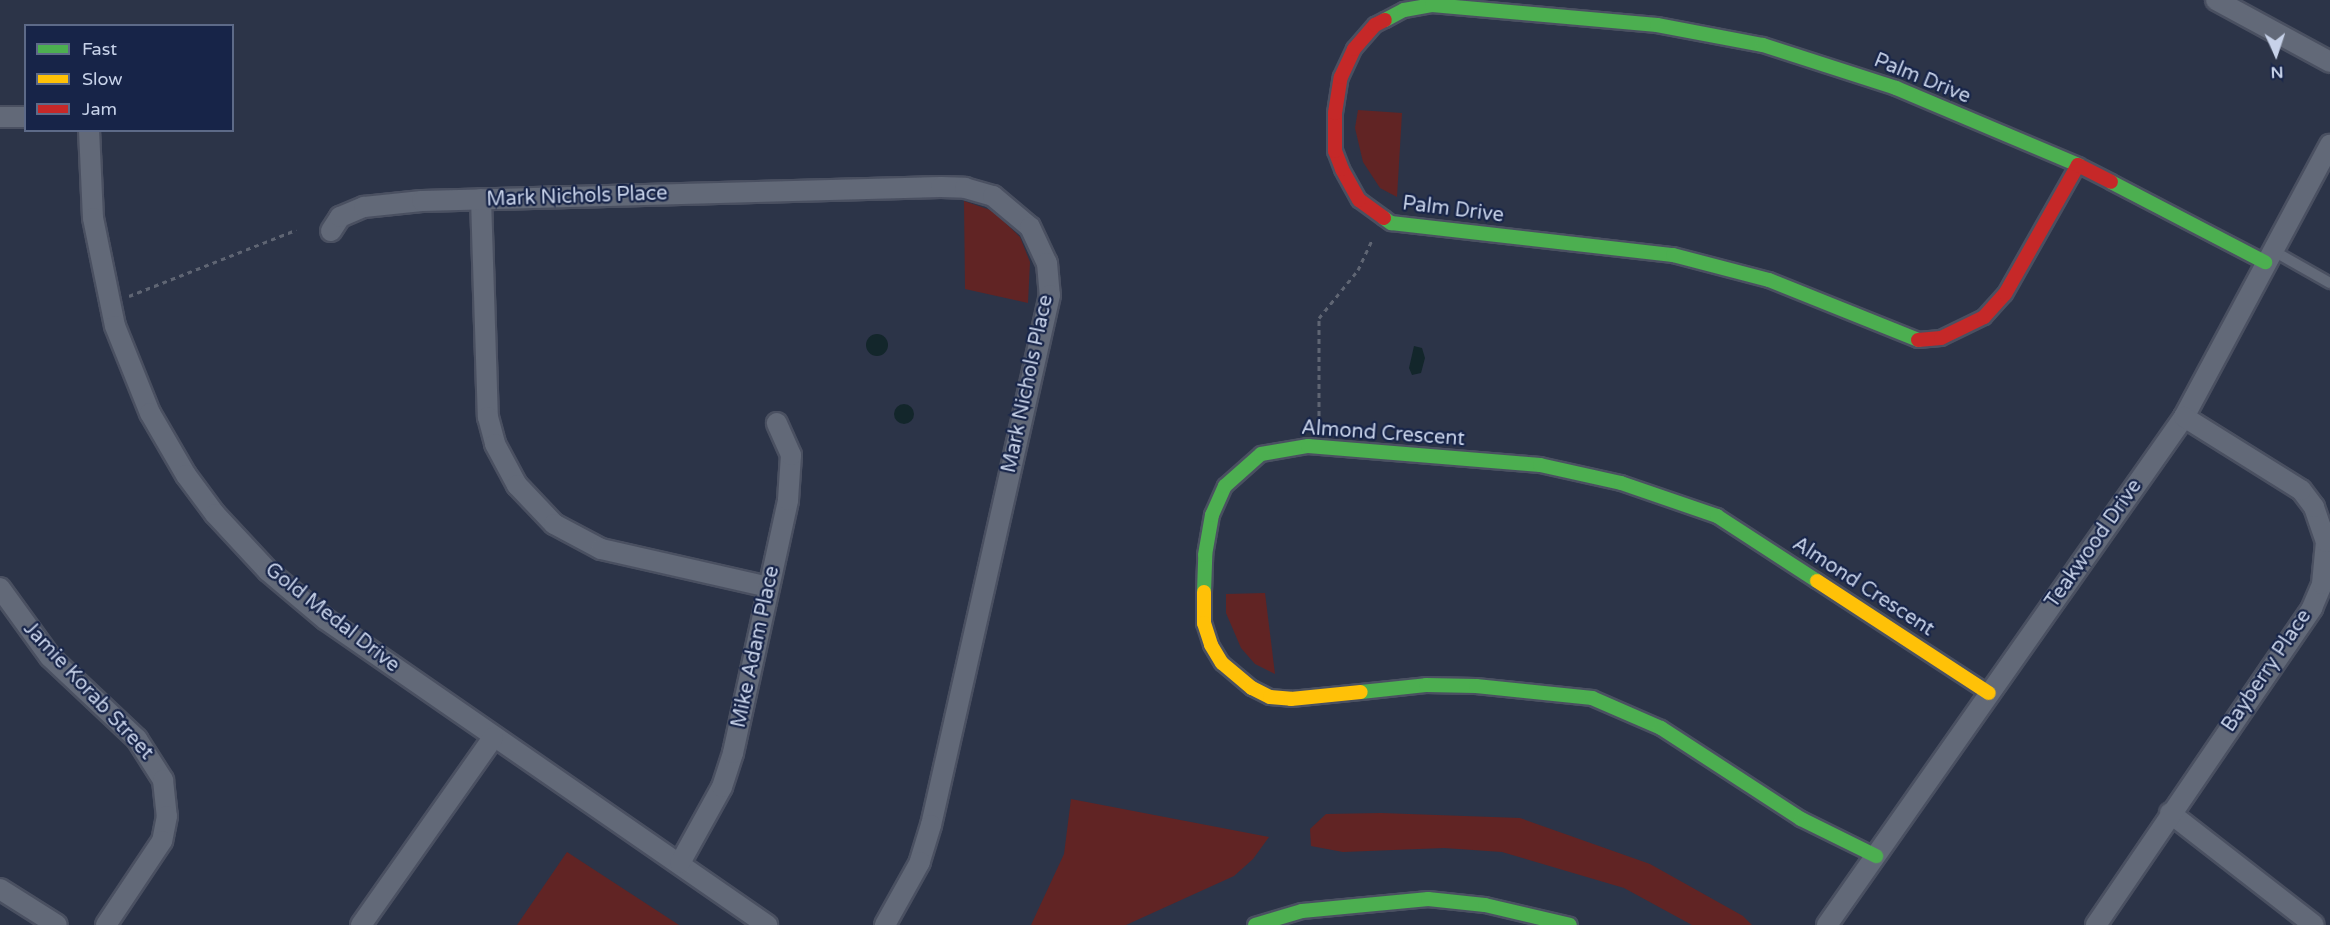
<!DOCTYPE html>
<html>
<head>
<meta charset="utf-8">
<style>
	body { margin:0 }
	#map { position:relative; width:2330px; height:925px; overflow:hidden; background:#2c3448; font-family:"Varela Round",sans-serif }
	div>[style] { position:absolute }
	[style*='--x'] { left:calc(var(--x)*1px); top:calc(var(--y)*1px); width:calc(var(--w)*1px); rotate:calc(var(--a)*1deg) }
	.green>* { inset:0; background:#612424 }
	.water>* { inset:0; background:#13262b }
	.round { border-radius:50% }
	.path>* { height:3px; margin-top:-1.5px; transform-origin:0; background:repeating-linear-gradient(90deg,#5f6573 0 4.5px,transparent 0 9px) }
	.roads { filter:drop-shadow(2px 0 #4a5061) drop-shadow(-2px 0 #4a5061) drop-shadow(0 2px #4a5061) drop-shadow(0 -2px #4a5061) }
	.lane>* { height:10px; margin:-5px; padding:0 5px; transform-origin:5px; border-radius:5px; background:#626978 }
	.street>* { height:20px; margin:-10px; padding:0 10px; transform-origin:10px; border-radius:10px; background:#626978 }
	.fast>* { height:14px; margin:-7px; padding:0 7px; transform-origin:7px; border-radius:7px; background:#4caf50 }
	.slow>* { height:14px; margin:-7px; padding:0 7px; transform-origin:7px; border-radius:7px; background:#ffc107 }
	.jam>* { height:14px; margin:-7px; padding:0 7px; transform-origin:7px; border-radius:7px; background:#c62828 }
	span { translate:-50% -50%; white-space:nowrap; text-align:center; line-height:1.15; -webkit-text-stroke:4.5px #172448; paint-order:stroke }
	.street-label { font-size:20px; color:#c7d2e9 }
	.legend { position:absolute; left:24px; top:24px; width:210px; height:108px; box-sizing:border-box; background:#172448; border:2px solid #5d6a88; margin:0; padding:8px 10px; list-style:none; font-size:18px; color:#c7d2e9 }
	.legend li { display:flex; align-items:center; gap:12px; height:30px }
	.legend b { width:30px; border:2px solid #5d6a88 }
	.north { position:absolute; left:2246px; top:24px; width:60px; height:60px; -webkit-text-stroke:4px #172448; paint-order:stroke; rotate:177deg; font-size:16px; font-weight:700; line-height:24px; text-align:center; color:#c7d2e9 }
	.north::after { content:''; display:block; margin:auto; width:21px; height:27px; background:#c7d2e9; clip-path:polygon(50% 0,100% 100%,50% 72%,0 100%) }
</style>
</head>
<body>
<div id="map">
	<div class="green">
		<i style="clip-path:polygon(1358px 110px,1402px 113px,1397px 197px,1380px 188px,1363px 162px,1355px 128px)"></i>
		<i style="clip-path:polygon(964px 201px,993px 211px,1020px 237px,1030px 262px,1028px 303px,965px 289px)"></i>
		<i style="clip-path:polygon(1265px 593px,1275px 674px,1255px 664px,1241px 648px,1226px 613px,1226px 594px)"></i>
		<i style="clip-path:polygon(1071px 799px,1269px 837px,1253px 859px,1234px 876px,1126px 925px,1031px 925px,1064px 854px)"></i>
		<i style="clip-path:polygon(1381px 813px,1520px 818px,1650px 864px,1743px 916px,1752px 925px,1692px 925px,1624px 888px,1502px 852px,1444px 848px,1343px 852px,1311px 846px,1310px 829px,1326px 814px)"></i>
		<i style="clip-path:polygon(567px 852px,679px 925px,517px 925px)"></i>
	</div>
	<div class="water">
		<i class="round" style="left:866px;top:334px;width:22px;height:22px"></i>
		<i style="clip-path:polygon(1414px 346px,1422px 348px,1425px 358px,1421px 373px,1412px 375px,1409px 368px)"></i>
		<i class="round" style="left:894px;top:404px;width:20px;height:20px"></i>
	</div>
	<div class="path">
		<i style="--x:129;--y:296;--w:180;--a:-21.6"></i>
		<i style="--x:1319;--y:424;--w:106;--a:-90"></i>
		<i style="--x:1319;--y:318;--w:62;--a:-50.9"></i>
		<i style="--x:1358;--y:270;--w:35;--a:-65"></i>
	</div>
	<div class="roads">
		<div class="lane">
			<i style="--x:2272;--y:250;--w:67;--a:29.6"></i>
		</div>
		<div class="street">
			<i style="--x:2216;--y:0;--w:130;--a:28.5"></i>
			<i style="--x:0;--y:117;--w:26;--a:0"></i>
			<i style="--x:89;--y:130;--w:88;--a:87.4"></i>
			<i style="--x:93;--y:218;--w:110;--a:78.5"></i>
			<i style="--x:115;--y:326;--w:94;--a:68.1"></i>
			<i style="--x:150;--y:413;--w:72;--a:59.9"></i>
			<i style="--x:186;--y:475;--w:49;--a:53.4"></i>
			<i style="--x:215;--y:514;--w:78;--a:47.1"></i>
			<i style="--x:268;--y:571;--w:75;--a:40.1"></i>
			<i style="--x:325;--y:619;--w:538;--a:34.7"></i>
			<i style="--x:481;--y:199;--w:218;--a:88.2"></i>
			<i style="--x:488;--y:417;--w:28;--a:75"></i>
			<i style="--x:495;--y:444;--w:47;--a:61.8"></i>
			<i style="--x:517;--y:485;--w:54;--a:46.5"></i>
			<i style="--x:554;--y:524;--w:53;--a:28"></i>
			<i style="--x:601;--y:549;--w:171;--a:12.8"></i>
			<i style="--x:331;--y:231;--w:17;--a:-57"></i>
			<i style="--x:340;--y:217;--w:26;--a:-23"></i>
			<i style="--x:364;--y:207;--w:58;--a:-5.9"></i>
			<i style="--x:422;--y:201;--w:519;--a:-1.55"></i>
			<i style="--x:941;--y:187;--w:24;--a:2"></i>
			<i style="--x:965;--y:188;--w:29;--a:16"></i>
			<i style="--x:993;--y:196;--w:48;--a:40"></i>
			<i style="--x:1030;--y:227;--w:40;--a:65"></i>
			<i style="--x:1047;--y:263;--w:32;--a:85"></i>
			<i style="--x:1050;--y:295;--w:543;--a:102.65"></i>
			<i style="--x:931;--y:825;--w:39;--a:107"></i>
			<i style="--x:920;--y:862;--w:72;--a:119.1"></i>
			<i style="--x:0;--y:588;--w:85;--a:54.1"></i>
			<i style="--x:50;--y:657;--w:120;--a:43.3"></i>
			<i style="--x:137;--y:739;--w:49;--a:57.6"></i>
			<i style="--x:163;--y:780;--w:36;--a:84"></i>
			<i style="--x:167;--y:816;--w:25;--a:101"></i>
			<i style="--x:162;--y:841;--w:101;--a:123.7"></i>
			<i style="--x:2170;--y:813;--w:182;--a:37.9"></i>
			<i style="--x:680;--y:863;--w:87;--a:-61.1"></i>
			<i style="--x:722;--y:787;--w:36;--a:-72"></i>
			<i style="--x:733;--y:753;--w:259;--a:-77.7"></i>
			<i style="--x:788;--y:500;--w:45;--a:-86.2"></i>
			<i style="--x:791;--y:455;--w:35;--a:-114"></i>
			<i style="--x:0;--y:889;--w:67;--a:32.3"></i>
			<i style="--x:361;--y:925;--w:229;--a:-54.8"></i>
			<i style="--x:1827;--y:925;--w:621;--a:-54.9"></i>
			<i style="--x:2184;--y:417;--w:309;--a:-61.8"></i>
			<i style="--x:2096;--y:925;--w:384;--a:-55.7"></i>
			<i style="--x:2312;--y:608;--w:26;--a:-67"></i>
			<i style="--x:2322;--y:584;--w:42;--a:-84.6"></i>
			<i style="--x:2326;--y:542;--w:37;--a:-109"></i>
			<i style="--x:2314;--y:507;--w:21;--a:-127"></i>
			<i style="--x:2301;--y:490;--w:138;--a:-148"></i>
		</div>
		<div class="fast">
			<i style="--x:1385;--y:20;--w:21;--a:-28"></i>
			<i style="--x:1404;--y:10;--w:28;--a:-10"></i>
			<i style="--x:1432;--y:5;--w:226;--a:5.1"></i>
			<i style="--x:1657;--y:25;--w:108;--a:10.7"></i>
			<i style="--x:1763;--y:45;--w:140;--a:17.9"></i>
			<i style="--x:1896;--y:88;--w:198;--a:22.9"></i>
			<i style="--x:2111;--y:182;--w:174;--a:27.5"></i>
			<i style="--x:1384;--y:218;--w:9;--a:36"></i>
			<i style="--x:1391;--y:223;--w:284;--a:6.5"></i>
			<i style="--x:1673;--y:255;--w:99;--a:14.6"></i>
			<i style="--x:1769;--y:280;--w:161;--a:21.9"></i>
			<i style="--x:1204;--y:592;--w:37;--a:-88"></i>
			<i style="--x:1205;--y:555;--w:41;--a:-80.1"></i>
			<i style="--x:1212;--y:515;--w:32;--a:-66"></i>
			<i style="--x:1225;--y:486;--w:48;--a:-41.6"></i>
			<i style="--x:1261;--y:454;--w:48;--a:-9.7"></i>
			<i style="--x:1308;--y:446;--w:233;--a:4.7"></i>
			<i style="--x:1540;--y:465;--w:83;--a:12.5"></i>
			<i style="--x:1621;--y:483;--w:102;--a:19"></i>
			<i style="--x:1717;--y:516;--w:119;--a:33"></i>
			<i style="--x:1361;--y:692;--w:65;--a:-6.1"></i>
			<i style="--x:1426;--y:685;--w:50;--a:1.1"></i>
			<i style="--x:1476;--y:686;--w:117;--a:5.9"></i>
			<i style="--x:1592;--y:698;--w:75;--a:23.5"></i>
			<i style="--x:1661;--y:728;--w:167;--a:33"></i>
			<i style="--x:1801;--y:819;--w:84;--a:26.3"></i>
			<i style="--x:1255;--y:925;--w:49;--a:-16.6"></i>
			<i style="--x:1302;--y:911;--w:127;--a:-5.4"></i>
			<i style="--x:1428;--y:899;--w:57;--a:6"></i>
			<i style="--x:1485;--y:905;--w:87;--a:13.2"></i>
		</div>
		<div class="slow">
			<i style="--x:1817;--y:581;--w:205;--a:33.1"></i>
			<i style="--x:1204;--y:592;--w:31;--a:90"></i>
			<i style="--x:1204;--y:623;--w:23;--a:72"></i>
			<i style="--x:1211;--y:645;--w:21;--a:59"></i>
			<i style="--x:1222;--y:663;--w:39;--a:40"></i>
			<i style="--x:1252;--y:688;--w:20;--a:27"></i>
			<i style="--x:1270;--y:697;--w:21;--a:5"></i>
			<i style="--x:1291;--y:699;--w:70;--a:-5.7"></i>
		</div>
		<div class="jam">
			<i style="--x:1384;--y:218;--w:31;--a:-144"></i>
			<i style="--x:1359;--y:200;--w:35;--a:-119"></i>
			<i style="--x:1342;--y:169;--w:19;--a:-111"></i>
			<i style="--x:1335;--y:151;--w:38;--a:-90"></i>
			<i style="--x:1335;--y:113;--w:36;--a:-81"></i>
			<i style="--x:1341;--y:77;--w:31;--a:-65"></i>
			<i style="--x:1354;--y:49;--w:32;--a:-49"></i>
			<i style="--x:1375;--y:25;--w:11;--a:-27"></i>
			<i style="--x:1918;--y:340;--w:23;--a:-5"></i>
			<i style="--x:1941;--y:338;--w:48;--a:-26"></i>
			<i style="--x:1984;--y:317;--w:31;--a:-48"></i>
			<i style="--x:2005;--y:294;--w:148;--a:-60.5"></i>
			<i style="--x:2078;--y:165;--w:37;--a:27"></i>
		</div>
	</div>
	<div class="street-label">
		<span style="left:1922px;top:79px;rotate:22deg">Palm Drive</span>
		<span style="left:577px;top:197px;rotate:-2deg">Mark Nichols Place</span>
		<span style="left:1453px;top:210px;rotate:7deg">Palm Drive</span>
		<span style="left:1028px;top:384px;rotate:-78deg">Mark Nichols Place</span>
		<span style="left:1383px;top:434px;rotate:4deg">Almond Crescent</span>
		<span style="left:2094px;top:544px;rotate:-55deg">Teakwood Drive</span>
		<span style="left:1863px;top:587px;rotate:33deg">Almond Crescent</span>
		<span style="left:332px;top:618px;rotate:38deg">Gold Medal Drive</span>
		<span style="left:756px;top:647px;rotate:-78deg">Mike Adam Place</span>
		<span style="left:2267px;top:671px;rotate:-56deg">Bayberry Place</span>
		<span style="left:88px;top:691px;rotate:47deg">Jamie Korab Street</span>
	</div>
	<ul class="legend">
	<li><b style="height:8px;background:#4caf50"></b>Fast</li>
	<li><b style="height:8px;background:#ffc107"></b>Slow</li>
	<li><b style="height:8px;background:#c62828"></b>Jam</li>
	</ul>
	<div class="north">N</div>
</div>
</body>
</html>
